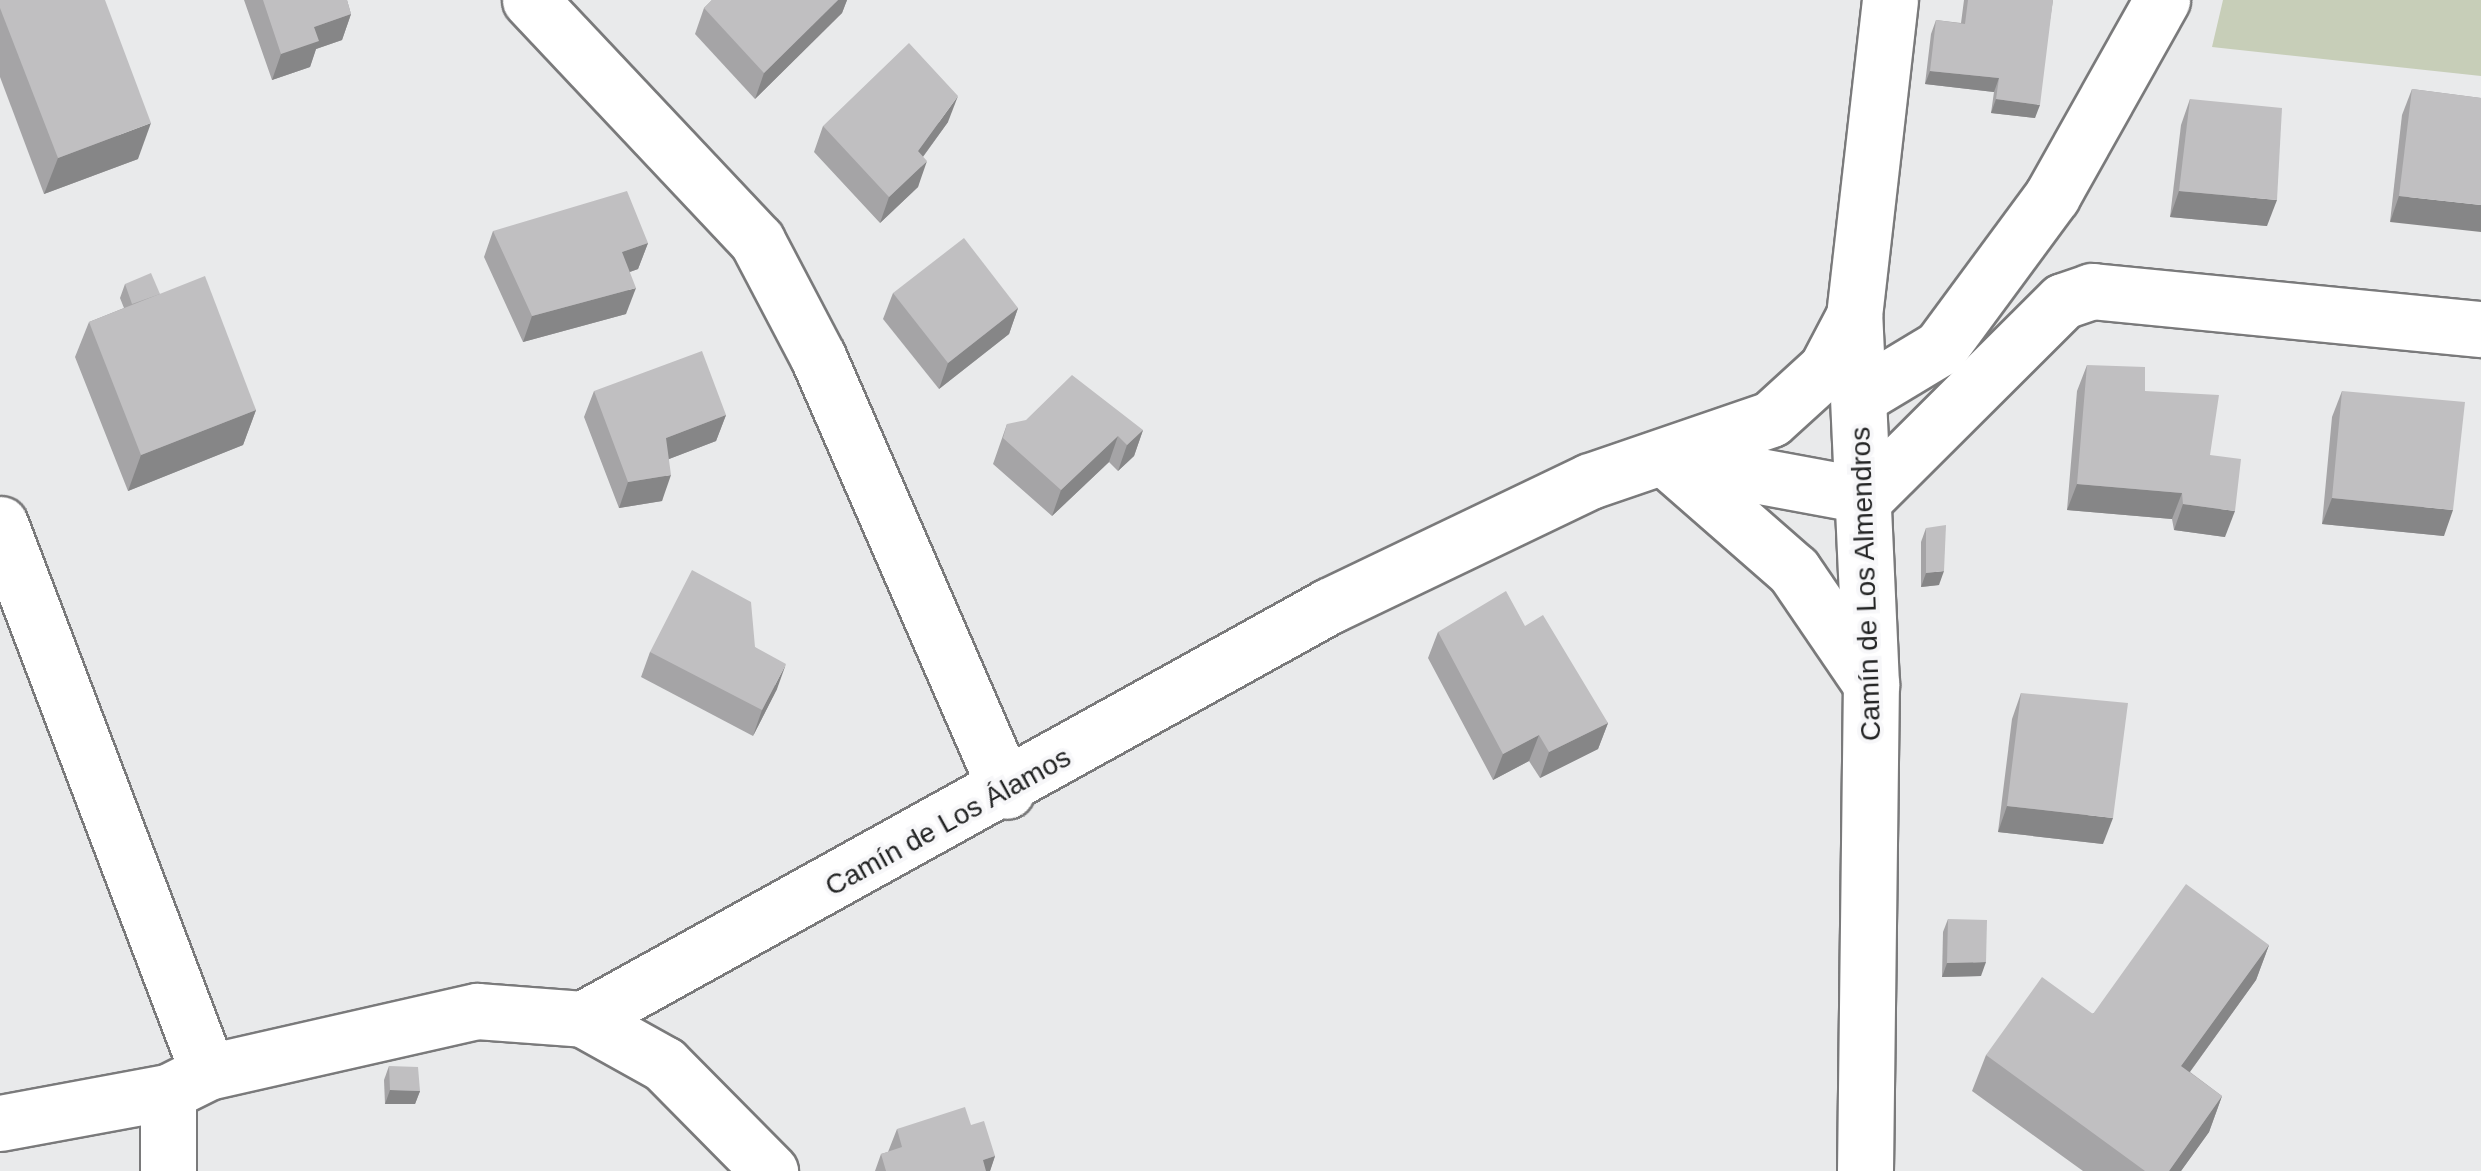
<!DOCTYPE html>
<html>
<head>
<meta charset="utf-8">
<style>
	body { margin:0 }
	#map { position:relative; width:2481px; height:1171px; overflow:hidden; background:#e9eaeb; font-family:Arial,sans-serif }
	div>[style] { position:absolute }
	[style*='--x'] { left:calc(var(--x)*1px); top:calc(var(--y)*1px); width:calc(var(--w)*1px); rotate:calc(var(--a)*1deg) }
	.green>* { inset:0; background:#c7ceb8 }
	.roads { filter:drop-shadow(2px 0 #7a7a7b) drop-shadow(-2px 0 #7a7a7b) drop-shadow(0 2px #7a7a7b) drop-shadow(0 -2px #7a7a7b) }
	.minor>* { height:55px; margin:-27.5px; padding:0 27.5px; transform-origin:27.5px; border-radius:27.5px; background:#fff }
	.wall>* { inset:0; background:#a5a4a6 }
	.shaded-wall>* { inset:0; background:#868687 }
	.building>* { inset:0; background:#c0bfc1 }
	span { translate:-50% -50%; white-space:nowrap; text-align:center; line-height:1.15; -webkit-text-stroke:8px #f7f7f9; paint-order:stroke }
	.street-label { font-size:28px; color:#232424 }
</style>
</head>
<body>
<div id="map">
	<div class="green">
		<i style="clip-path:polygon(2223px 0,2481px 0,2481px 76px,2212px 47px)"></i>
	</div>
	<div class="roads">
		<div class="minor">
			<i style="--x:530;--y:0;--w:331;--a:46.7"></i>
			<i style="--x:757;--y:241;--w:131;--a:62.3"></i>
			<i style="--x:818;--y:357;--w:473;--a:66.5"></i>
			<i style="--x:1860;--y:396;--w:93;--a:-31"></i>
			<i style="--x:1940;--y:348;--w:189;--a:-53.6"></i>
			<i style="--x:2052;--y:196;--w:225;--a:-60.7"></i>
			<i style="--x:1665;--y:458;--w:171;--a:41.2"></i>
			<i style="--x:1794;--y:571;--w:137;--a:55.7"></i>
			<i style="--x:1668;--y:459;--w:202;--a:10.5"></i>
			<i style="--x:1867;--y:496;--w:276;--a:-44.9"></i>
			<i style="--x:2063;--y:301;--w:31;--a:-19"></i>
			<i style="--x:2092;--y:291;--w:391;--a:5.6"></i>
			<i style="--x:0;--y:524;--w:586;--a:69.22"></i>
			<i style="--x:583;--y:1019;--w:93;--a:29.1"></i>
			<i style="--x:664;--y:1064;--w:151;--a:45.3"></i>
			<i style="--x:168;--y:1092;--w:79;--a:90"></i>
			<i style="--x:0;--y:1123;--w:171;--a:-10.5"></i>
			<i style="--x:168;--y:1092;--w:45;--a:-26.6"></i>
			<i style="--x:208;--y:1072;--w:276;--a:-12.8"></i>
			<i style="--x:477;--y:1011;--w:106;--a:4.3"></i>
			<i style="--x:583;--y:1019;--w:853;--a:-28.97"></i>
			<i style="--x:1329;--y:606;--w:289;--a:-25.6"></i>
			<i style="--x:1590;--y:481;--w:191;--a:-18.9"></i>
			<i style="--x:1771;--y:419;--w:74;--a:-42.3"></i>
			<i style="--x:1826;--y:369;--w:60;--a:-62.2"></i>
			<i style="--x:1865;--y:1171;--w:487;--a:-89.3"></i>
			<i style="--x:1871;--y:684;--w:368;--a:-92.6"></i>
			<i style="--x:1854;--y:316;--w:318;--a:-83.5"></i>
		</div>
	</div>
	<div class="wall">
		<i style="clip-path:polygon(0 0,138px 159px,44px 194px,0 77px)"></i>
		<i style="clip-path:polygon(244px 0,347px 0,351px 14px,342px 40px,316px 49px,310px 67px,272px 80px)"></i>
		<i style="clip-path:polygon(712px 0,847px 0,842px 13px,755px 99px,695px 34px,704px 8px)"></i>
		<i style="clip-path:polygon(1964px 0,2053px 0,2035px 118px,1991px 113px,1994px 92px,1925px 84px,1931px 34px,1936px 20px,1961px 23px)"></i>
		<i style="clip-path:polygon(2412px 89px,2481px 98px,2390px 222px,2402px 115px)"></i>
		<i style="clip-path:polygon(2190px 99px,2267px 226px,2170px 217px,2181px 125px)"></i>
		<i style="clip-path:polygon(948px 122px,923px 157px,918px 187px,880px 223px,814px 152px,823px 126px)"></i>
		<i style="clip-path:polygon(493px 231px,648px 243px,638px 269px,630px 272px,626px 314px,523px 342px,484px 257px)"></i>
		<i style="clip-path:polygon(125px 284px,160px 294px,256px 410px,243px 445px,128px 491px,75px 357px,89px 322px,124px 308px,120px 298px)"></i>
		<i style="clip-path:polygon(893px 293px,1018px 308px,1009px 334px,939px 389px,883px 319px)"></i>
		<i style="clip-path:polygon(2087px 365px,2210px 455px,2225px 537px,2174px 530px,2172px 519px,2067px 510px,2077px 391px)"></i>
		<i style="clip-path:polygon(594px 391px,726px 415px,716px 441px,669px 459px,662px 501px,619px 508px,584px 417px)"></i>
		<i style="clip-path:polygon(2342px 391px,2444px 536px,2322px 524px,2332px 417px)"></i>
		<i style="clip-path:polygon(1007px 424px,1143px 430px,1134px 456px,1118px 471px,1109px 462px,1052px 516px,993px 464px)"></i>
		<i style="clip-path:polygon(1926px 528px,1939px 585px,1921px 587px,1921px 542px)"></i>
		<i style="clip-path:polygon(1525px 626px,1608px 723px,1598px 749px,1540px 778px,1529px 761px,1493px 780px,1428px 658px,1438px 632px)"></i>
		<i style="clip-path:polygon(755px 647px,777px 689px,753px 736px,641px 677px,650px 652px)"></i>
		<i style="clip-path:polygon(2021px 693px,2103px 844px,1998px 832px,2012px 719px)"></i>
		<i style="clip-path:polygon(1948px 919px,1981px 976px,1942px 977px,1943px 932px)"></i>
		<i style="clip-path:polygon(2269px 945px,2256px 980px,2190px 1072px,2222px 1096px,2209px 1132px,2181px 1171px,2083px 1171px,1972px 1091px,1986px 1055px)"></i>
		<i style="clip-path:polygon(389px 1066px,420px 1091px,415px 1104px,385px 1104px,384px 1080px)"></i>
		<i style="clip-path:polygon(971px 1125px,995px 1156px,990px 1171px,875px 1171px,881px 1154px,888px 1152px,897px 1129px)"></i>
	</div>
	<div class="shaded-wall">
		<i style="clip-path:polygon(838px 0,847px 0,842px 13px,755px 99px,764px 73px)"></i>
		<i style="clip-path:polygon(351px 14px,342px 40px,316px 49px,310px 67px,272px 80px,281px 54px,314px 27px)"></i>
		<i style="clip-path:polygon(1930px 71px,1999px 78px,1994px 92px,1925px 84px)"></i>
		<i style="clip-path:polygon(958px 96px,948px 122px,908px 177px,918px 151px)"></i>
		<i style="clip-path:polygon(1996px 99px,2040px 105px,2035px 118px,1991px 113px)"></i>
		<i style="clip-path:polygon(151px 123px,138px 159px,44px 194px,58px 158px)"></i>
		<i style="clip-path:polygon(927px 161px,918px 187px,880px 223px,889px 197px)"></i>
		<i style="clip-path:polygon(2179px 191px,2277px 200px,2267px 226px,2170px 217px)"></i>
		<i style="clip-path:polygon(2399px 196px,2481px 205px,2481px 232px,2390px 222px)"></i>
		<i style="clip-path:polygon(648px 243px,638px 269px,612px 278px,622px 252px)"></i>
		<i style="clip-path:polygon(636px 288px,626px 314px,523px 342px,532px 316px)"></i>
		<i style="clip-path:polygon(1018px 308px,1009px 334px,939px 389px,948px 363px)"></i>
		<i style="clip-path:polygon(256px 410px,243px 445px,128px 491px,141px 455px)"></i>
		<i style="clip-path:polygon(726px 415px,716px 441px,656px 464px,666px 438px)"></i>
		<i style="clip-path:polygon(1143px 430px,1134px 456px,1118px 471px,1127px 445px)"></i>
		<i style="clip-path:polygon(1118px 436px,1109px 462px,1052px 516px,1061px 490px)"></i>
		<i style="clip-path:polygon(671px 475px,662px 501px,619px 508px,628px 482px)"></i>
		<i style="clip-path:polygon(2077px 484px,2182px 493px,2172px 519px,2067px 510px)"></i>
		<i style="clip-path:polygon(2332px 498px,2453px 510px,2444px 536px,2322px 524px)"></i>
		<i style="clip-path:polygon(2183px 504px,2235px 511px,2225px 537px,2174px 530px)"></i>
		<i style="clip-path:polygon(1944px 571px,1939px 585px,1921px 587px,1926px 573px)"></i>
		<i style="clip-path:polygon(786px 664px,777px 689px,753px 736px,762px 710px)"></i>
		<i style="clip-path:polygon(1608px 723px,1598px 749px,1540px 778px,1549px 752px)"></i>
		<i style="clip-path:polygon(1539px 735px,1529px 761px,1493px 780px,1503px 754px)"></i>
		<i style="clip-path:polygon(2007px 806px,2113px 818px,2103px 844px,1998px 832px)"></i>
		<i style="clip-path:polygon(2269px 945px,2256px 980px,2168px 1102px,2181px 1066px)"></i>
		<i style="clip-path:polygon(1986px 962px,1981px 976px,1942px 977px,1947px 963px)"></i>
		<i style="clip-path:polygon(390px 1090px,420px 1091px,415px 1104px,385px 1104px)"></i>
		<i style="clip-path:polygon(2222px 1096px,2209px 1132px,2181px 1171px,2169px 1171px)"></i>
		<i style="clip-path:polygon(995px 1156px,990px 1171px,979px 1171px,983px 1160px)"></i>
	</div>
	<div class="building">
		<i style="clip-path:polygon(0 0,105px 0,151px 123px,58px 158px,0 8px)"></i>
		<i style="clip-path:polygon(263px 0,347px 0,351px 14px,314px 27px,319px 41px,281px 54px)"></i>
		<i style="clip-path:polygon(712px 0,838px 0,764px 73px,704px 8px)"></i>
		<i style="clip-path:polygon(1968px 0,2053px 0,2040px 105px,1996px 99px,1999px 78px,1930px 71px,1936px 20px,1965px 24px)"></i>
		<i style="clip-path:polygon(909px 43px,958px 96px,918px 151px,927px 161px,889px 197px,823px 126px)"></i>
		<i style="clip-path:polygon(2412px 89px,2481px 98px,2481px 205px,2399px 196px)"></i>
		<i style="clip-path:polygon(2190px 99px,2282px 108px,2277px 200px,2179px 191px)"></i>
		<i style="clip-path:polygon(627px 191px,648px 243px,622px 252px,636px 288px,532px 316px,493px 231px)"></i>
		<i style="clip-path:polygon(964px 238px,1018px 308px,948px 363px,893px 293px)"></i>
		<i style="clip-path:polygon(151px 273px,160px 294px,132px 304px,125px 284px)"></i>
		<i style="clip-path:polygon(205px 276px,256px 410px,141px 455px,89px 322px)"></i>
		<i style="clip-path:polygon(702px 351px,726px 415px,666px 438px,671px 475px,628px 482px,594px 391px)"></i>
		<i style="clip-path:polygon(2087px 365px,2145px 367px,2145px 391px,2219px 395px,2210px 455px,2241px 459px,2235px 511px,2183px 504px,2182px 493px,2077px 484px)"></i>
		<i style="clip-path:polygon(1072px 375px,1143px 430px,1127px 445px,1118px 436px,1061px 490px,1003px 438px,1007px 424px,1026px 420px)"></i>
		<i style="clip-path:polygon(2342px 391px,2465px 402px,2453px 510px,2332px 498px)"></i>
		<i style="clip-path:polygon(1946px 525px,1944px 571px,1926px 573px,1926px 528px)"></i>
		<i style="clip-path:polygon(692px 570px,751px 602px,755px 647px,786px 664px,762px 710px,650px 652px)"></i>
		<i style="clip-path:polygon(1506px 591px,1525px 626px,1543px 615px,1608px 723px,1549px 752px,1539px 735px,1503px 754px,1438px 632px)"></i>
		<i style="clip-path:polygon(2021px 693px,2128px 703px,2113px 818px,2007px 806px)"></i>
		<i style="clip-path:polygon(2186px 884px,2269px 945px,2181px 1066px,2222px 1096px,2169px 1171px,2145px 1171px,1986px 1055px,2042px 977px,2093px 1014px)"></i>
		<i style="clip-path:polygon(1948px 919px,1987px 920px,1986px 962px,1947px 963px)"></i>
		<i style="clip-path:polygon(389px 1066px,418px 1067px,420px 1091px,390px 1090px)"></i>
		<i style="clip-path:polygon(965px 1107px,971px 1125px,984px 1121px,995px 1156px,983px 1160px,986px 1171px,886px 1171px,881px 1154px,902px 1147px,897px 1129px)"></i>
	</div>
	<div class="street-label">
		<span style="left:1866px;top:584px;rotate:-92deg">Camín de Los Almendros</span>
		<span style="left:948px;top:822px;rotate:-29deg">Camín de Los Álamos</span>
	</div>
</div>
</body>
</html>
